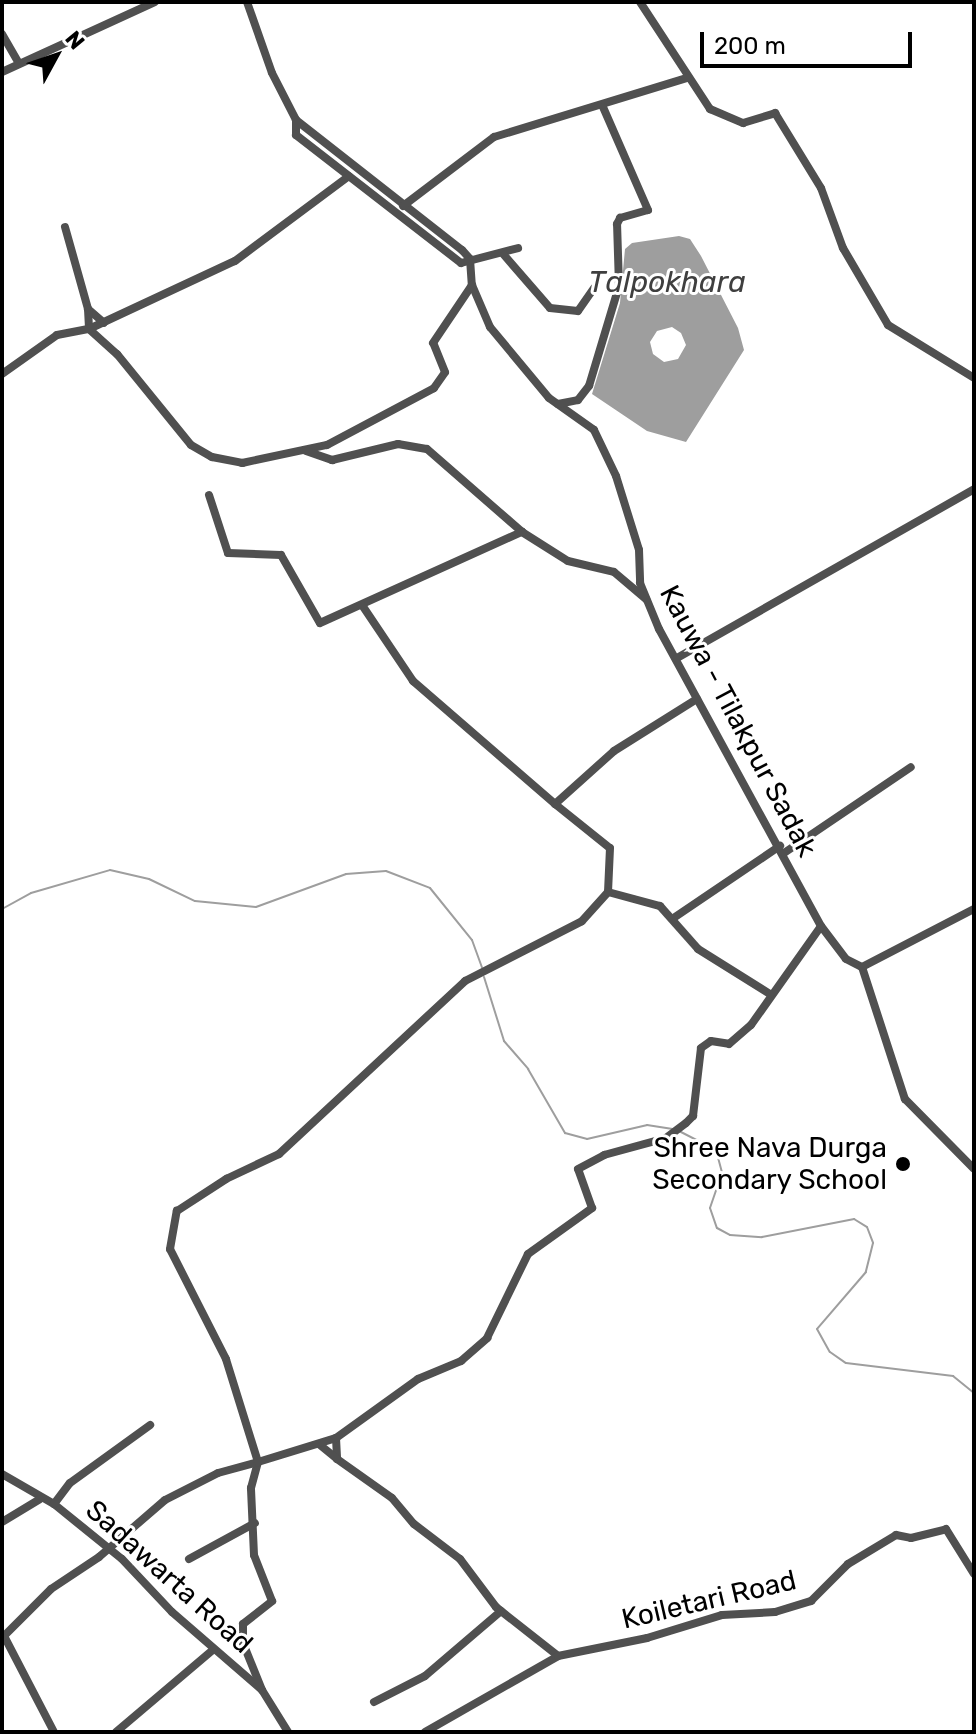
<!DOCTYPE html>
<html>
<head>
<meta charset="utf-8">
<style>
	body { margin:0 }
	#map { position:relative; width:976px; height:1734px; overflow:hidden; background:#fff; font-family:Rubik,sans-serif }
	div>[style] { position:absolute }
	[style*='--x'] { left:calc(var(--x)*1px); top:calc(var(--y)*1px); width:calc(var(--w)*1px); rotate:calc(var(--a)*1deg) }
	.water>* { inset:0; background:#9e9e9e }
	.stream>* { height:2px; margin:-1px; padding:0 1px; transform-origin:1px; border-radius:1px; background:#9e9e9e }
	.street>* { height:8px; margin:-4px; padding:0 4px; transform-origin:4px; border-radius:4px; background:#505050 }
	.dots>* { width:22px; height:22px; translate:-50% -50%; box-sizing:border-box; border:4px solid #fff; border-radius:50% }
	span { translate:-50% -50%; white-space:nowrap; text-align:center; line-height:1.15; -webkit-text-stroke:6px #fff; paint-order:stroke }
	.street-label { font-size:28px; color:#000 }
	.poi-label { font-size:28px; color:#000 }
	.right { translate:-100% -50%; text-align:right }
	.water-label { font-size:30px; color:#3f3f3f; font-style:italic }
	.frame { position:absolute; inset:0; border:4px solid #000; pointer-events:none }
	.north { position:absolute; left:16px; top:16px; width:80px; height:80px; -webkit-text-stroke:6px #fff; paint-order:stroke; rotate:50deg; font-size:22px; font-weight:700; line-height:32px; text-align:center; color:#000 }
	.north::after { content:''; display:block; margin:auto; width:28px; height:36px; background:#000; clip-path:polygon(50% 0,100% 100%,50% 72%,0 100%) }
	.scale { position:absolute; left:700px; top:32px; width:212px; height:36px; box-sizing:border-box; border:4px solid #000; border-top:0; padding-left:10px; font-size:24px; line-height:28px; white-space:nowrap; color:#000; -webkit-text-stroke:6px #fff; paint-order:stroke }
</style>
</head>
<body>
<div id="map">
	<div class="water">
		<i style="clip-path:polygon(evenodd,679px 236px,690px 239px,701px 256px,738px 328px,744px 350px,686px 442px,647px 431px,592px 394px,620px 303px,625px 249px,632px 243px,679px 236px,672px 327px,681px 333px,686px 345px,678px 359px,664px 362px,653px 354px,650px 342px,657px 331px,672px 327px)"></i>
	</div>
	<div class="stream">
		<i style="--x:2;--y:909;--w:33;--a:-29"></i>
		<i style="--x:31;--y:893;--w:82;--a:-16.2"></i>
		<i style="--x:110;--y:870;--w:40;--a:13"></i>
		<i style="--x:149;--y:879;--w:51;--a:25.6"></i>
		<i style="--x:195;--y:901;--w:61;--a:5.6"></i>
		<i style="--x:256;--y:907;--w:96;--a:-20.1"></i>
		<i style="--x:346;--y:874;--w:40;--a:-4.3"></i>
		<i style="--x:386;--y:871;--w:47;--a:21.1"></i>
		<i style="--x:430;--y:888;--w:67;--a:51.1"></i>
		<i style="--x:472;--y:940;--w:29;--a:70"></i>
		<i style="--x:484;--y:977;--w:67;--a:72.6"></i>
		<i style="--x:504;--y:1041;--w:37;--a:49"></i>
		<i style="--x:528;--y:1069;--w:74;--a:60"></i>
		<i style="--x:565;--y:1133;--w:23;--a:15"></i>
		<i style="--x:587;--y:1139;--w:62;--a:-13.1"></i>
		<i style="--x:647;--y:1125;--w:26;--a:9"></i>
		<i style="--x:679;--y:1131;--w:42;--a:27.2"></i>
		<i style="--x:716;--y:1150;--w:24;--a:75"></i>
		<i style="--x:722;--y:1173;--w:37;--a:109"></i>
		<i style="--x:710;--y:1208;--w:21;--a:71"></i>
		<i style="--x:717;--y:1228;--w:15;--a:28"></i>
		<i style="--x:730;--y:1235;--w:32;--a:4"></i>
		<i style="--x:762;--y:1237;--w:94;--a:-11.1"></i>
		<i style="--x:854;--y:1219;--w:15;--a:32"></i>
		<i style="--x:867;--y:1227;--w:17;--a:69"></i>
		<i style="--x:873;--y:1243;--w:30;--a:104"></i>
		<i style="--x:866;--y:1272;--w:75;--a:130.7"></i>
		<i style="--x:817;--y:1329;--w:26;--a:61"></i>
		<i style="--x:830;--y:1352;--w:19;--a:35"></i>
		<i style="--x:846;--y:1363;--w:108;--a:6.9"></i>
		<i style="--x:953;--y:1376;--w:27;--a:39"></i>
	</div>
	<div class="street">
		<i style="--x:247;--y:2;--w:75;--a:70.6"></i>
		<i style="--x:272;--y:73;--w:53;--a:62.9"></i>
		<i style="--x:296;--y:120;--w:211;--a:38.1"></i>
		<i style="--x:462;--y:250;--w:12;--a:48"></i>
		<i style="--x:470;--y:259;--w:26;--a:86"></i>
		<i style="--x:472;--y:285;--w:46;--a:66.8"></i>
		<i style="--x:490;--y:327;--w:92;--a:50.3"></i>
		<i style="--x:549;--y:398;--w:55;--a:35.4"></i>
		<i style="--x:594;--y:430;--w:51;--a:64.4"></i>
		<i style="--x:616;--y:476;--w:77;--a:72.7"></i>
		<i style="--x:639;--y:550;--w:33;--a:88"></i>
		<i style="--x:640;--y:583;--w:50;--a:67.6"></i>
		<i style="--x:659;--y:629;--w:338;--a:61.4"></i>
		<i style="--x:821;--y:926;--w:41;--a:52.9"></i>
		<i style="--x:846;--y:959;--w:18;--a:27"></i>
		<i style="--x:862;--y:967;--w:139;--a:72"></i>
		<i style="--x:905;--y:1099;--w:98;--a:45.4"></i>
		<i style="--x:640;--y:2;--w:128;--a:56.8"></i>
		<i style="--x:710;--y:109;--w:36;--a:23"></i>
		<i style="--x:743;--y:123;--w:34;--a:-17"></i>
		<i style="--x:775;--y:113;--w:88;--a:58.5"></i>
		<i style="--x:821;--y:188;--w:64;--a:69.9"></i>
		<i style="--x:843;--y:248;--w:89;--a:59.7"></i>
		<i style="--x:888;--y:325;--w:101;--a:31.6"></i>
		<i style="--x:2;--y:34;--w:34;--a:60"></i>
		<i style="--x:2;--y:72;--w:168;--a:-24.6"></i>
		<i style="--x:296;--y:120;--w:15;--a:90"></i>
		<i style="--x:296;--y:135;--w:209;--a:37.8"></i>
		<i style="--x:461;--y:263;--w:59;--a:-14.7"></i>
		<i style="--x:403;--y:206;--w:114;--a:-37.2"></i>
		<i style="--x:494;--y:137;--w:202;--a:-17"></i>
		<i style="--x:65;--y:227;--w:85;--a:74.3"></i>
		<i style="--x:88;--y:309;--w:21;--a:41"></i>
		<i style="--x:504;--y:255;--w:70;--a:49"></i>
		<i style="--x:550;--y:308;--w:28;--a:6"></i>
		<i style="--x:578;--y:311;--w:28;--a:-55"></i>
		<i style="--x:88;--y:309;--w:20;--a:87"></i>
		<i style="--x:89;--y:329;--w:38;--a:42"></i>
		<i style="--x:117;--y:354;--w:117;--a:50.9"></i>
		<i style="--x:191;--y:445;--w:24;--a:30"></i>
		<i style="--x:212;--y:457;--w:31;--a:11"></i>
		<i style="--x:242;--y:463;--w:87;--a:-12"></i>
		<i style="--x:327;--y:445;--w:121;--a:-28"></i>
		<i style="--x:434;--y:388;--w:19;--a:-55"></i>
		<i style="--x:445;--y:372;--w:31;--a:-112"></i>
		<i style="--x:433;--y:343;--w:70;--a:-56.1"></i>
		<i style="--x:2;--y:374;--w:67;--a:-35.3"></i>
		<i style="--x:57;--y:335;--w:33;--a:-11"></i>
		<i style="--x:89;--y:329;--w:161;--a:-25"></i>
		<i style="--x:235;--y:261;--w:142;--a:-36.7"></i>
		<i style="--x:558;--y:404;--w:20;--a:-11"></i>
		<i style="--x:578;--y:400;--w:18;--a:-52"></i>
		<i style="--x:589;--y:386;--w:104;--a:-73.3"></i>
		<i style="--x:619;--y:286;--w:62;--a:-91.8"></i>
		<i style="--x:617;--y:224;--w:7;--a:-63"></i>
		<i style="--x:620;--y:218;--w:29;--a:-16"></i>
		<i style="--x:648;--y:210;--w:112;--a:-113.6"></i>
		<i style="--x:306;--y:451;--w:28;--a:19"></i>
		<i style="--x:332;--y:460;--w:68;--a:-13.6"></i>
		<i style="--x:398;--y:444;--w:29;--a:10"></i>
		<i style="--x:427;--y:449;--w:126;--a:41.1"></i>
		<i style="--x:522;--y:532;--w:54;--a:32.2"></i>
		<i style="--x:568;--y:561;--w:47;--a:13.4"></i>
		<i style="--x:614;--y:572;--w:42;--a:40.2"></i>
		<i style="--x:209;--y:495;--w:61;--a:71.9"></i>
		<i style="--x:228;--y:553;--w:53;--a:2.2"></i>
		<i style="--x:281;--y:555;--w:78;--a:60.2"></i>
		<i style="--x:320;--y:623;--w:222;--a:-24.3"></i>
		<i style="--x:362;--y:605;--w:92;--a:56.1"></i>
		<i style="--x:413;--y:681;--w:188;--a:40.9"></i>
		<i style="--x:555;--y:804;--w:79;--a:-41.9"></i>
		<i style="--x:614;--y:751;--w:98;--a:-32.1"></i>
		<i style="--x:677;--y:658;--w:342;--a:-29.6"></i>
		<i style="--x:555;--y:804;--w:70;--a:38.7"></i>
		<i style="--x:610;--y:848;--w:44;--a:92.6"></i>
		<i style="--x:784;--y:853;--w:153;--a:-34.1"></i>
		<i style="--x:675;--y:917;--w:127;--a:-34.1"></i>
		<i style="--x:862;--y:967;--w:126;--a:-27.4"></i>
		<i style="--x:336;--y:1438;--w:21;--a:87"></i>
		<i style="--x:337;--y:1459;--w:67;--a:35.3"></i>
		<i style="--x:392;--y:1498;--w:34;--a:50"></i>
		<i style="--x:414;--y:1524;--w:58;--a:37.3"></i>
		<i style="--x:460;--y:1559;--w:60;--a:53.1"></i>
		<i style="--x:496;--y:1607;--w:79;--a:38.3"></i>
		<i style="--x:320;--y:1445;--w:22;--a:39"></i>
		<i style="--x:2;--y:1474;--w:60;--a:30"></i>
		<i style="--x:54;--y:1504;--w:87;--a:39"></i>
		<i style="--x:122;--y:1559;--w:73;--a:46.7"></i>
		<i style="--x:172;--y:1612;--w:119;--a:40.9"></i>
		<i style="--x:262;--y:1690;--w:49;--a:58.2"></i>
		<i style="--x:54;--y:1504;--w:26;--a:-53"></i>
		<i style="--x:70;--y:1483;--w:99;--a:-35.9"></i>
		<i style="--x:2;--y:1522;--w:44;--a:-31.2"></i>
		<i style="--x:189;--y:1559;--w:75;--a:-28.6"></i>
		<i style="--x:262;--y:1690;--w:51;--a:-112"></i>
		<i style="--x:243;--y:1643;--w:19;--a:-90"></i>
		<i style="--x:243;--y:1624;--w:37;--a:-38"></i>
		<i style="--x:272;--y:1601;--w:49;--a:-111.4"></i>
		<i style="--x:254;--y:1555;--w:67;--a:-92.6"></i>
		<i style="--x:251;--y:1488;--w:27;--a:-75"></i>
		<i style="--x:258;--y:1462;--w:82;--a:-17.1"></i>
		<i style="--x:336;--y:1438;--w:101;--a:-35.7"></i>
		<i style="--x:418;--y:1379;--w:47;--a:-22.7"></i>
		<i style="--x:461;--y:1361;--w:35;--a:-41"></i>
		<i style="--x:487;--y:1338;--w:93;--a:-64"></i>
		<i style="--x:528;--y:1254;--w:79;--a:-35.7"></i>
		<i style="--x:592;--y:1208;--w:41;--a:-109.7"></i>
		<i style="--x:578;--y:1169;--w:30;--a:-28"></i>
		<i style="--x:604;--y:1155;--w:64;--a:-15.3"></i>
		<i style="--x:666;--y:1138;--w:25;--a:-37"></i>
		<i style="--x:686;--y:1123;--w:10;--a:-45"></i>
		<i style="--x:693;--y:1116;--w:68;--a:-83.3"></i>
		<i style="--x:701;--y:1048;--w:12;--a:-35"></i>
		<i style="--x:711;--y:1041;--w:18;--a:9"></i>
		<i style="--x:729;--y:1044;--w:29;--a:-41"></i>
		<i style="--x:751;--y:1025;--w:121;--a:-54.7"></i>
		<i style="--x:374;--y:1702;--w:57;--a:-27"></i>
		<i style="--x:425;--y:1676;--w:100;--a:-40.5"></i>
		<i style="--x:54;--y:1732;--w:108;--a:-117.5"></i>
		<i style="--x:4;--y:1636;--w:66;--a:-45"></i>
		<i style="--x:51;--y:1589;--w:58;--a:-33.7"></i>
		<i style="--x:99;--y:1557;--w:87;--a:-40.8"></i>
		<i style="--x:165;--y:1500;--w:59;--a:-27"></i>
		<i style="--x:218;--y:1473;--w:41;--a:-15.4"></i>
		<i style="--x:258;--y:1462;--w:108;--a:-107.3"></i>
		<i style="--x:226;--y:1359;--w:123;--a:-117"></i>
		<i style="--x:170;--y:1249;--w:39;--a:-80"></i>
		<i style="--x:177;--y:1211;--w:59;--a:-33.1"></i>
		<i style="--x:226;--y:1179;--w:59;--a:-25.3"></i>
		<i style="--x:279;--y:1154;--w:254;--a:-42.9"></i>
		<i style="--x:465;--y:981;--w:131;--a:-27.1"></i>
		<i style="--x:582;--y:921;--w:39;--a:-48"></i>
		<i style="--x:608;--y:892;--w:54;--a:15.1"></i>
		<i style="--x:660;--y:906;--w:57;--a:48.5"></i>
		<i style="--x:698;--y:949;--w:85;--a:32"></i>
		<i style="--x:116;--y:1732;--w:128;--a:-40.3"></i>
		<i style="--x:425;--y:1732;--w:153;--a:-29.7"></i>
		<i style="--x:558;--y:1656;--w:91;--a:-11.4"></i>
		<i style="--x:647;--y:1638;--w:78;--a:-17"></i>
		<i style="--x:722;--y:1615;--w:53;--a:-3.2"></i>
		<i style="--x:775;--y:1612;--w:38;--a:-17"></i>
		<i style="--x:811;--y:1601;--w:52;--a:-45"></i>
		<i style="--x:848;--y:1564;--w:56;--a:-31.1"></i>
		<i style="--x:896;--y:1535;--w:15;--a:11"></i>
		<i style="--x:911;--y:1538;--w:36;--a:-14"></i>
		<i style="--x:946;--y:1529;--w:53;--a:58.1"></i>
	</div>
	<div class="dots">
		<i style="left:903px;top:1164px;background:#000"></i>
	</div>
	<div class="street-label">
		<span style="left:738px;top:721px;rotate:62deg">Kauwa - Tilakpur Sadak</span>
		<span style="left:169px;top:1577px;rotate:42deg">Sadawarta Road</span>
		<span style="left:709px;top:1600px;rotate:-13deg">Koiletari Road</span>
	</div>
	<div class="poi-label">
		<span class="right" style="left:887px;top:1164px">Shree Nava Durga<br>Secondary School</span>
	</div>
	<div class="water-label">
		<span style="left:667px;top:282px">Talpokhara</span>
	</div>
	<div class="frame"></div>
	<div class="north">N</div>
	<div class="scale">200 m</div>
</div>
</body>
</html>
